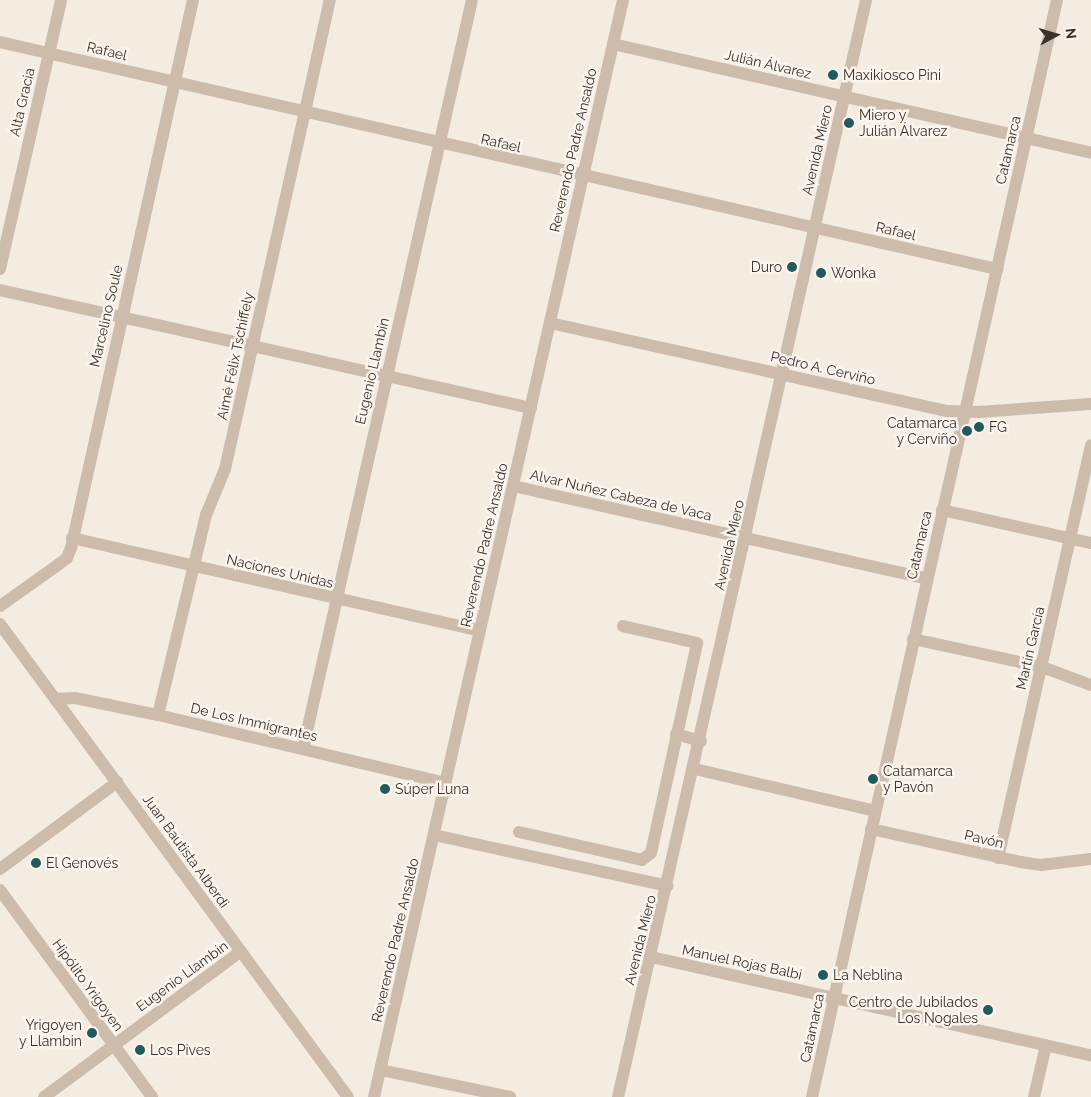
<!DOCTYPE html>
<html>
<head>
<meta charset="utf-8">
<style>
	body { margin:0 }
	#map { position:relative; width:1091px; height:1097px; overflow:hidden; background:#f4ebe1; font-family:Raleway,sans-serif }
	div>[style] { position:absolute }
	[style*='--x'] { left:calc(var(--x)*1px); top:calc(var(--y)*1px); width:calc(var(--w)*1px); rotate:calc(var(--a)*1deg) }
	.minor>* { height:12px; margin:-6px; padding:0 6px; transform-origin:6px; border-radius:6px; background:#cdbbac }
	.dots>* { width:14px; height:14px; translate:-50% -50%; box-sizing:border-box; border:2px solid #fbf5ee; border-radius:50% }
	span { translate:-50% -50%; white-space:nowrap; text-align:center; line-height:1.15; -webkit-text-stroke:5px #fbf5ee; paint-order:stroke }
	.street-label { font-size:14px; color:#3b302b }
	.poi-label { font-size:14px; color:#3b302b }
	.left { translate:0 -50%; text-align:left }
	.right { translate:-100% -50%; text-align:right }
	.north { position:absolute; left:1031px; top:10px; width:50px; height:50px; -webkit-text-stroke:4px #fbf5ee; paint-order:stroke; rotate:84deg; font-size:14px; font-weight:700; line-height:20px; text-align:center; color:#3b302b }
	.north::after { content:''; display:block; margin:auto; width:18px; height:22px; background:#3b302b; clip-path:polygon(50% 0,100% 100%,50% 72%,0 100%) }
</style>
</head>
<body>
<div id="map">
	<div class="minor">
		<i style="--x:0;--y:42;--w:1023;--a:12.83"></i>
		<i style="--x:613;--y:44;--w:490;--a:12.8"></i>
		<i style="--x:0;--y:269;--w:276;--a:-77.2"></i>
		<i style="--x:0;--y:290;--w:544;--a:12.53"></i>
		<i style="--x:550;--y:323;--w:408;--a:12.5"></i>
		<i style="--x:948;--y:411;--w:31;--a:2"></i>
		<i style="--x:979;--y:412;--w:112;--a:-4.1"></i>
		<i style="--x:513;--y:486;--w:423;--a:12.6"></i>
		<i style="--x:942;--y:510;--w:153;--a:12.5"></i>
		<i style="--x:72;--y:538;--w:418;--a:12.8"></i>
		<i style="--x:0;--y:606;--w:72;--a:-35.4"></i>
		<i style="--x:59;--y:564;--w:10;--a:-37"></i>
		<i style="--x:67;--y:558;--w:11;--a:-68"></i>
		<i style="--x:71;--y:548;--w:561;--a:-77.45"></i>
		<i style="--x:0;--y:624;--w:587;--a:53.66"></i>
		<i style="--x:913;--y:639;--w:132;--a:12.2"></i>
		<i style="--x:1042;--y:667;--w:52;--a:20.2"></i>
		<i style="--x:55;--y:699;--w:20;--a:-3"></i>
		<i style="--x:75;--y:698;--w:85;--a:11.6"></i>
		<i style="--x:158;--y:715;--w:296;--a:13.3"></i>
		<i style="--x:158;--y:715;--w:206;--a:-76.5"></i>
		<i style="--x:206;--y:515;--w:50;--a:-67.6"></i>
		<i style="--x:225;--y:469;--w:481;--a:-77.4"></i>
		<i style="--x:676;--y:734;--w:26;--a:16"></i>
		<i style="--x:303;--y:749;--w:768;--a:-77.29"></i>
		<i style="--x:695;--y:769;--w:185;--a:13.1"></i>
		<i style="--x:871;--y:829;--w:154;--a:12.4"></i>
		<i style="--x:1021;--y:862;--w:20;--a:9"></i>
		<i style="--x:1041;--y:865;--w:50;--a:-6.8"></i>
		<i style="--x:519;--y:832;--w:126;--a:12.8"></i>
		<i style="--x:642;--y:860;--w:11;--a:-38"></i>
		<i style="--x:651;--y:853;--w:215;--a:-77.6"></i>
		<i style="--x:697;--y:643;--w:76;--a:-167.1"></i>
		<i style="--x:434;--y:835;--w:239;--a:12.3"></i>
		<i style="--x:998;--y:858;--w:423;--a:-77.3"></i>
		<i style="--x:0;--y:869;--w:146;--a:-36.6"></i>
		<i style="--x:0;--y:890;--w:257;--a:53.7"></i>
		<i style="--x:651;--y:957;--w:451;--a:12.6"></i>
		<i style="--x:381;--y:1070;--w:132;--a:11.8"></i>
		<i style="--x:44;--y:1097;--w:245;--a:-36.5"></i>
		<i style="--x:374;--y:1097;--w:1125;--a:-77.21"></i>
		<i style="--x:618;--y:1097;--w:1125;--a:-77.26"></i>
		<i style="--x:812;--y:1097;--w:1124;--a:-77.41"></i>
		<i style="--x:1034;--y:1097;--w:53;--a:-77"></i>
	</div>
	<div class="dots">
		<i style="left:833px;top:75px;background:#1f5a5e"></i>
		<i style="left:849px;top:123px;background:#1f5a5e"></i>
		<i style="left:792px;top:267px;background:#1f5a5e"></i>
		<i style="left:821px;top:273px;background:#1f5a5e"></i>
		<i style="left:979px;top:427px;background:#1f5a5e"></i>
		<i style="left:967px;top:431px;background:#1f5a5e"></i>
		<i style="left:873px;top:779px;background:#1f5a5e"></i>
		<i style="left:385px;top:789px;background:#1f5a5e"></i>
		<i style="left:36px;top:863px;background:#1f5a5e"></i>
		<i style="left:823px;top:975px;background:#1f5a5e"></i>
		<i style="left:988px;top:1010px;background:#1f5a5e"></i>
		<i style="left:92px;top:1033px;background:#1f5a5e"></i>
		<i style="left:140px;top:1050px;background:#1f5a5e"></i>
	</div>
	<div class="street-label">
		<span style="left:107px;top:51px;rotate:13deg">Rafael</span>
		<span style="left:768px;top:64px;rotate:13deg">Julián Álvarez</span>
		<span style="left:22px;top:102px;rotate:-77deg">Alta Gracia</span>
		<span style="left:501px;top:143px;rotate:13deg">Rafael</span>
		<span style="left:573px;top:150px;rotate:-77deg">Reverendo Padre Ansaldo</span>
		<span style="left:817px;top:150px;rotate:-77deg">Avenida Miero</span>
		<span style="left:1008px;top:150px;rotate:-77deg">Catamarca</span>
		<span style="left:896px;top:231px;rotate:13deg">Rafael</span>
		<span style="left:106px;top:316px;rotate:-77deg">Marcelino Soule</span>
		<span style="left:235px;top:356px;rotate:-78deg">Aimé Félix Tschiffely</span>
		<span style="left:823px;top:368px;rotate:13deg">Pedro A. Cerviño</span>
		<span style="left:372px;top:371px;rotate:-77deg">Eugenio Llambin</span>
		<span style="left:621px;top:495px;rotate:13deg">Alvar Nuñez Cabeza de Vaca</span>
		<span style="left:484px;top:545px;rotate:-77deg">Reverendo Padre Ansaldo</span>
		<span style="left:729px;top:545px;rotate:-77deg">Avenida Miero</span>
		<span style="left:919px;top:545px;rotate:-77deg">Catamarca</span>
		<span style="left:280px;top:571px;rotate:13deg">Naciones Unidas</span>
		<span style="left:1030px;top:648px;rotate:-77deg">Martín García</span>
		<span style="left:254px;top:722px;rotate:13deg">De Los Immigrantes</span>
		<span style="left:984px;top:839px;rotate:13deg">Pavón</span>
		<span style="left:186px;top:851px;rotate:54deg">Juan Bautista Alberdi</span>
		<span style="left:395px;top:940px;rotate:-77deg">Reverendo Padre Ansaldo</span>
		<span style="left:640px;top:940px;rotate:-76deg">Avenida Miero</span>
		<span style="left:742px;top:962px;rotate:12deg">Manuel Rojas Balbi</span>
		<span style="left:182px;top:976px;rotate:-36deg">Eugenio Llambin</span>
		<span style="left:88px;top:985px;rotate:54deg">Hipólito Yrigoyen</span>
		<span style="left:812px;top:1028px;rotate:-78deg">Catamarca</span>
	</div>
	<div class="poi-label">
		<span class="left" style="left:843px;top:75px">Maxikiosco Pini</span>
		<span class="left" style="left:859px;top:123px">Miero y<br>Julián Álvarez</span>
		<span class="right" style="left:782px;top:267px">Duro</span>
		<span class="left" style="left:831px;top:273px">Wonka</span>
		<span class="right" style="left:957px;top:431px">Catamarca<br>y Cerviño</span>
		<span class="left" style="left:989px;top:427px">FG</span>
		<span class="left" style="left:883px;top:779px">Catamarca<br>y Pavón</span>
		<span class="left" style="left:395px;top:789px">Súper Luna</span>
		<span class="left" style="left:46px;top:863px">El Genovés</span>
		<span class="left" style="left:833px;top:975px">La Neblina</span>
		<span class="right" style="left:978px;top:1010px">Centro de Jubilados<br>Los Nogales</span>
		<span class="right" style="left:82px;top:1033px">Yrigoyen<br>y Llambin</span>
		<span class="left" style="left:150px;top:1050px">Los Pives</span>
	</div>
	<div class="north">N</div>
</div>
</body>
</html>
